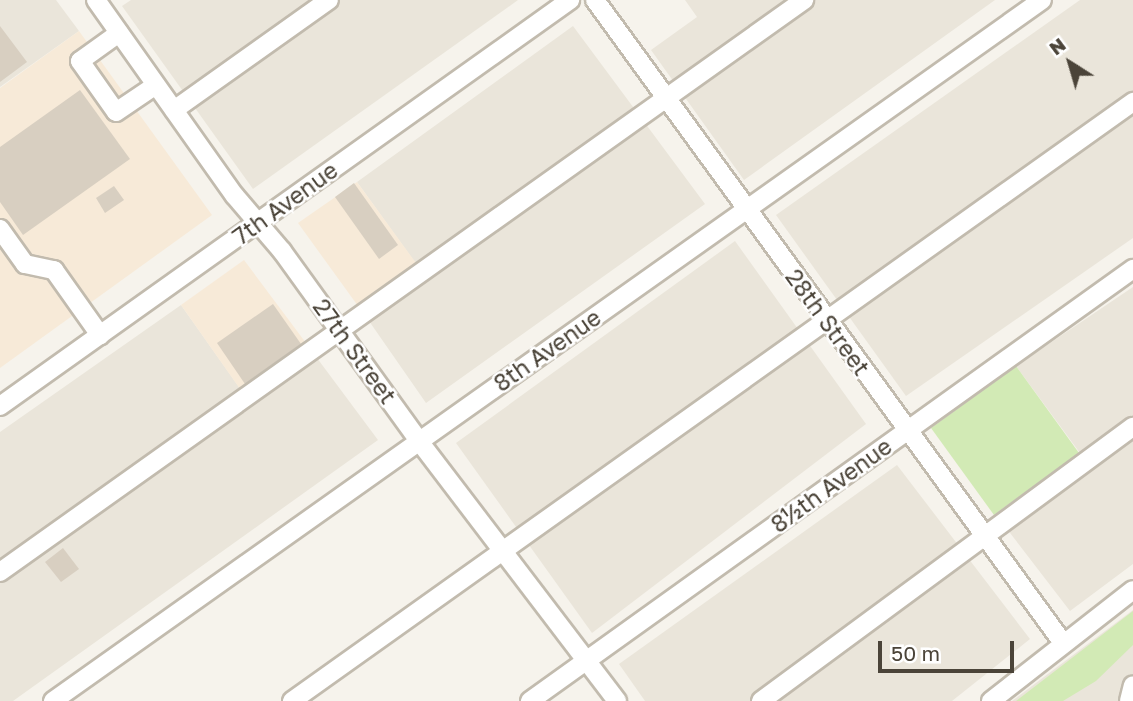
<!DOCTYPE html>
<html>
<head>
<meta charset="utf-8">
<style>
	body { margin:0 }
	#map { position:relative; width:1133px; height:701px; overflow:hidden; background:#f6f3ec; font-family:"Golos Text",sans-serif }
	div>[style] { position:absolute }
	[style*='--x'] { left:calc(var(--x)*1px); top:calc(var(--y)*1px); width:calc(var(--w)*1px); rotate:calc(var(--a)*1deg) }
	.residential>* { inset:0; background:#eae5da }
	.commercial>* { inset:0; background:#f7ead8 }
	.green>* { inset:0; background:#d2eab5 }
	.building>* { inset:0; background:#d8cfc1 }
	.roads { filter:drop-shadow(2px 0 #c2bbae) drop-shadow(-2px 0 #c2bbae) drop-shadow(0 2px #c2bbae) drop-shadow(0 -2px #c2bbae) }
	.minor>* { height:18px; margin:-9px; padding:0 9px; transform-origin:9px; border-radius:9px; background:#fff }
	span { translate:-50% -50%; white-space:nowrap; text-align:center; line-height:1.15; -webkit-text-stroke:5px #fff; paint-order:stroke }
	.street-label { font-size:23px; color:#4b4439 }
	.north { position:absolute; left:1035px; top:28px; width:70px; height:70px; -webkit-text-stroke:5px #fff; paint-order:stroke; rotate:323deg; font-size:19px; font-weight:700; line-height:28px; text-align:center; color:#4b4439 }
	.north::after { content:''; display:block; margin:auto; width:24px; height:32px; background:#4b4439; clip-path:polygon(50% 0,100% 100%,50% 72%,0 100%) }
	.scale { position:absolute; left:878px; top:641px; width:136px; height:32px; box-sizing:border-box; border:4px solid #4b4439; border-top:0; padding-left:9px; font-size:21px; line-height:24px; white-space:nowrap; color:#4b4439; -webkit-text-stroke:5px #fff; paint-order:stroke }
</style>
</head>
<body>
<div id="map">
	<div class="residential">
		<i style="clip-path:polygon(0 0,56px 0,79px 31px,0 87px)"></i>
		<i style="clip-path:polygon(131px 0,518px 0,253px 189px,122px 6px)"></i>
		<i style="clip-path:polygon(685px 0,995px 0,744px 180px,651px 50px,697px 17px)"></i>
		<i style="clip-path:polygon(1080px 0,1133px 0,1133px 238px,906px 396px,776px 215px)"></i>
		<i style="clip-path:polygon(573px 26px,705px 204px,426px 403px,369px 321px,427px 279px,357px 182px)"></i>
		<i style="clip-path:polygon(735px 241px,866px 424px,592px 633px,456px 443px)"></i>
		<i style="clip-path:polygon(1133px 287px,1133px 564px,1070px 611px,1007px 529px,1091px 468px,1016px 366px)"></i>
		<i style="clip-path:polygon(181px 305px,251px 404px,317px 358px,378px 440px,13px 701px,0 701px,0 432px)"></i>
		<i style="clip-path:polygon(897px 465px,1030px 639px,952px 701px,645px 701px,619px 664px)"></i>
		<i style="clip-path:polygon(1133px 610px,1133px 701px,1012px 701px)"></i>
	</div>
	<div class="commercial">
		<i style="clip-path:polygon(79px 31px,212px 215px,0 368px,0 88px)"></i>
		<i style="clip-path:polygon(357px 182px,416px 263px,358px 306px,298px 223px)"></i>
		<i style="clip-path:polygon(244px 260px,306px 343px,240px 389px,181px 305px)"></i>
	</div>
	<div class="green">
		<i style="clip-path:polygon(1016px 366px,1079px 453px,994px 515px,931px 428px)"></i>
		<i style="clip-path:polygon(1133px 611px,1133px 645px,1096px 681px,1063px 701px,1016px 701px)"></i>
	</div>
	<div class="building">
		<i style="clip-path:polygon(0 26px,27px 62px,0 82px)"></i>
		<i style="clip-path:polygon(80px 90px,130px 159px,23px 235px,0 202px,0 147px)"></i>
		<i style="clip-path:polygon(354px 183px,398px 245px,379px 259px,335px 197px)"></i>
		<i style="clip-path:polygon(114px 186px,124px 200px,105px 213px,96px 198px)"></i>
		<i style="clip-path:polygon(273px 304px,301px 344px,245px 384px,217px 343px)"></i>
		<i style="clip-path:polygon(63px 548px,79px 569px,61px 582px,45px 562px)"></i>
	</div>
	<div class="roads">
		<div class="minor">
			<i style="--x:96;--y:0;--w:240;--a:54.7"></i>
			<i style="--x:235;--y:196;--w:72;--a:49.5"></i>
			<i style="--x:282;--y:251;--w:234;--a:54.2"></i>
			<i style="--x:419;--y:441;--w:327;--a:52.7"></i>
			<i style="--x:595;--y:0;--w:795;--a:53.95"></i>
			<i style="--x:119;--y:33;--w:48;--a:144.3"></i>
			<i style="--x:80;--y:61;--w:62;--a:54.8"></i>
			<i style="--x:116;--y:112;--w:48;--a:-34"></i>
			<i style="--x:174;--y:110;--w:190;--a:-35.4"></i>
			<i style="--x:0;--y:229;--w:43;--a:54.5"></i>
			<i style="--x:25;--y:264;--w:30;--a:12"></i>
			<i style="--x:54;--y:270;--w:80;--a:54.7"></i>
			<i style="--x:0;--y:406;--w:700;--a:-35.46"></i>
			<i style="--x:0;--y:572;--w:987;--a:-35.43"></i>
			<i style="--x:53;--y:701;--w:1212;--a:-35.33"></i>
			<i style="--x:292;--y:701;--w:1033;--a:-35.46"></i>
			<i style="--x:530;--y:701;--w:742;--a:-35.62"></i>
			<i style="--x:761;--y:701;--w:462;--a:-36.4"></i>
			<i style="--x:991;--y:701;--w:180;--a:-38"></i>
			<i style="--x:1129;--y:701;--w:16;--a:-76"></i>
		</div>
	</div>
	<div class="street-label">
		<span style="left:285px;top:203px;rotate:-36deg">7th Avenue</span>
		<span style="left:828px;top:322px;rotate:54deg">28th Street</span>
		<span style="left:547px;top:350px;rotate:-35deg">8th Avenue</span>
		<span style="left:355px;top:351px;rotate:54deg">27th Street</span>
		<span style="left:831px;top:485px;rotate:-36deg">8½th Avenue</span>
	</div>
	<div class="north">N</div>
	<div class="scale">50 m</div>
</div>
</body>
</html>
